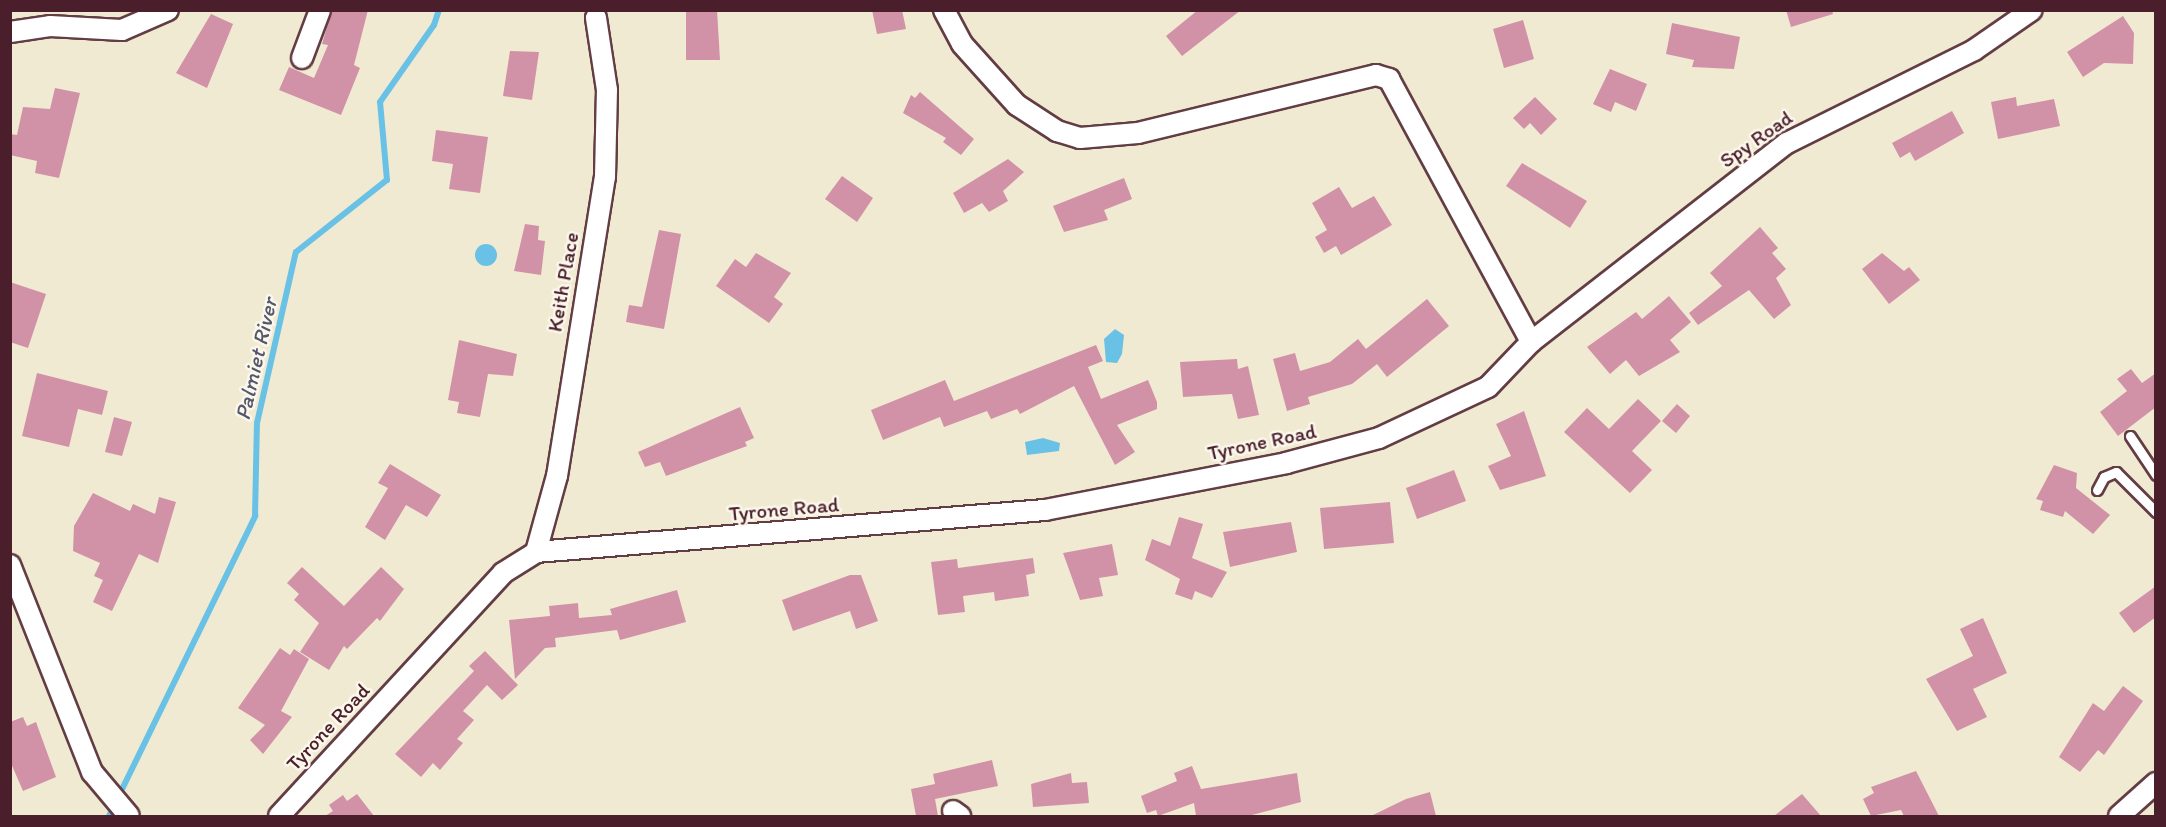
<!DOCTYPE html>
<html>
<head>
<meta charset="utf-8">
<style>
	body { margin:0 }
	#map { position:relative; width:2166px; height:827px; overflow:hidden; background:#f1ead2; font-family:Itim,sans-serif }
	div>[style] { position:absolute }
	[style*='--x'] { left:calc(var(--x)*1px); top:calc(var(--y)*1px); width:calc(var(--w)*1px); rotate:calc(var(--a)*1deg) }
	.water>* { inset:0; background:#69c2e6 }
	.round { border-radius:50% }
	.stream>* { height:6px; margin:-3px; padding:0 3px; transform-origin:3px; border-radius:3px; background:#69c2e6 }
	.building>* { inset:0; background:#d192a8 }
	.roads { filter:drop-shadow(2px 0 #633d44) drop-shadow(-2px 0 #633d44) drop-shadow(0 2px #633d44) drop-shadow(0 -2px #633d44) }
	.lane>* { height:9px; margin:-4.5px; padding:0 4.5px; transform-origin:4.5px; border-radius:4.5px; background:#fff }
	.street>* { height:20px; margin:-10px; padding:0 10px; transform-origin:10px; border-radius:10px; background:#fff }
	span { translate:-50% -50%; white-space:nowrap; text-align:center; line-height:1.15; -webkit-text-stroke:5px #fbf7ec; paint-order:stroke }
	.street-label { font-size:21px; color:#4a1f2b }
	.water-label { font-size:22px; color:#55586c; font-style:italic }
	.frame { position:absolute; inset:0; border:12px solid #4a1f2b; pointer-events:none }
</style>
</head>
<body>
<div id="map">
	<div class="water">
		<i class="round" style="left:475px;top:244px;width:22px;height:22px"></i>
		<i style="clip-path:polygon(1115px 329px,1124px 335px,1122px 354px,1117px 363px,1106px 362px,1104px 339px)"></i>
		<i style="clip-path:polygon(1043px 438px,1060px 443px,1059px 451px,1027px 455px,1025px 442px)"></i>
	</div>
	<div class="stream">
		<i style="--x:109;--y:816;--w:334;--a:-64"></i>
		<i style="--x:255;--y:516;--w:93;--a:-88.8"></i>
		<i style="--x:257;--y:423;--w:175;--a:-77.2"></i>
		<i style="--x:296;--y:252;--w:116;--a:-38.4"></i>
		<i style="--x:387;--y:180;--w:78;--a:-95.1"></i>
		<i style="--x:380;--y:102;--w:94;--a:-55"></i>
		<i style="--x:434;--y:25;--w:16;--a:-72"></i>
	</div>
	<div class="building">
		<i style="clip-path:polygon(332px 10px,368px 10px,354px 65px,360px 68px,341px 115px,279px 90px,289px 67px,314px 78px,328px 45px,322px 44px)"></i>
		<i style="clip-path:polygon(686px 10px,717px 10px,720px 60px,686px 60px)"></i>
		<i style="clip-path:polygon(872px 10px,902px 10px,906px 29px,877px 34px)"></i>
		<i style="clip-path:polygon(1198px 10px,1241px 10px,1182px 56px,1166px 36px)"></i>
		<i style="clip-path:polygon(1786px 10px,1832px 10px,1833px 14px,1791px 27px)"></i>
		<i style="clip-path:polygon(211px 14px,233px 24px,207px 88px,176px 73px)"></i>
		<i style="clip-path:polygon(2123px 16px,2134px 33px,2133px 64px,2104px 63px,2083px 77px,2067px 52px)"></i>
		<i style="clip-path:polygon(1523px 20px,1534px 59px,1504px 68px,1493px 29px)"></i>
		<i style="clip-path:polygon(1672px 23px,1740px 37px,1734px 69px,1692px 67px,1694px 60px,1666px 54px)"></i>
		<i style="clip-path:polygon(510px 51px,539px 52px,532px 100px,503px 96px)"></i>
		<i style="clip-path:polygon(1610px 69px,1647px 84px,1636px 111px,1615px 102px,1611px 112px,1593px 104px)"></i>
		<i style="clip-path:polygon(55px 88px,80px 93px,59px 178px,35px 173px,37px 161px,10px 155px,10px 134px,17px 135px,23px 107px,50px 109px)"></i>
		<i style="clip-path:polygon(920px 92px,974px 139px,961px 155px,943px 142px,946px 138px,903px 113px,911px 95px,915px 98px)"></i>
		<i style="clip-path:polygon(1535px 97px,1557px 119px,1541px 135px,1530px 123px,1524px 129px,1513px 118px)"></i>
		<i style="clip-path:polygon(2016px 97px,2017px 106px,2054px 99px,2060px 126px,1998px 139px,1991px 102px)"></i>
		<i style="clip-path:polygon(1952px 111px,1964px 133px,1915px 161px,1910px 152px,1900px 158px,1892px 143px)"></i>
		<i style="clip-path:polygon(436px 130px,488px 137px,480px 193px,449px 189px,453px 164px,432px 161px)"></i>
		<i style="clip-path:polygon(1008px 159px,1024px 172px,1003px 191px,1008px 201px,989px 212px,982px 203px,964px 213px,953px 193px)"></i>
		<i style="clip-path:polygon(1522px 163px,1587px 201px,1570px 228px,1506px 186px)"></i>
		<i style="clip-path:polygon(842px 176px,873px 198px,857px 222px,825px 199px)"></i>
		<i style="clip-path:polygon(1124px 178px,1132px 199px,1104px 210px,1108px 220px,1064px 232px,1053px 206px)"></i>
		<i style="clip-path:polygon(1339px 187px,1352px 208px,1374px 196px,1392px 225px,1341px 255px,1336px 246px,1324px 253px,1315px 237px,1327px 230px,1312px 203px)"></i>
		<i style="clip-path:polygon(525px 224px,539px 226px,538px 240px,545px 241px,541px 275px,514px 271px)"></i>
		<i style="clip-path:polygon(1760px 227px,1778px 248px,1772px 253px,1786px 269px,1776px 278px,1791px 305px,1774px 319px,1749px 290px,1698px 325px,1689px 313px,1722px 286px,1710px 273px)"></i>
		<i style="clip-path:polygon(659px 230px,681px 234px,664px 329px,626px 322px,629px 305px,642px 307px)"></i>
		<i style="clip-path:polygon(756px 253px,791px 273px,774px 297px,783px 304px,769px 323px,716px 286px,735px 259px,746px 267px)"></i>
		<i style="clip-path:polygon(1882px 253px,1904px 271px,1909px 267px,1920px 280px,1889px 304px,1862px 269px)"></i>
		<i style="clip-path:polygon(10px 282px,46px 294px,28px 348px,10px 342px)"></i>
		<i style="clip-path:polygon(1669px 296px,1691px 322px,1670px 340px,1680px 352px,1639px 376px,1626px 360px,1610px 374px,1587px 347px,1636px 312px,1642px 319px)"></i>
		<i style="clip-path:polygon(1427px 299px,1449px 326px,1387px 377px,1377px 364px,1352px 384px,1308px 397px,1310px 404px,1287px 411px,1273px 359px,1295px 353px,1300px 371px,1330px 362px,1358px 339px,1366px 349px)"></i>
		<i style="clip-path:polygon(459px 340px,517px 354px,513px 376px,488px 374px,480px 417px,457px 413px,459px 402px,448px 400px)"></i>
		<i style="clip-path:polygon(1096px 345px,1103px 361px,1088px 367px,1101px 399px,1148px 380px,1157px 402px,1157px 409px,1117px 425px,1135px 452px,1115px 465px,1074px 386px,1020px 414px,1017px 409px,991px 419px,987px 411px,944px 427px,940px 417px,883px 440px,871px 410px,945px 380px,954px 401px)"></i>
		<i style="clip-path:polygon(1237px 359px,1238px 369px,1248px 366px,1259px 415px,1238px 419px,1232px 394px,1183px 397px,1180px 362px)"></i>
		<i style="clip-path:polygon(2131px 369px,2142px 383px,2156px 373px,2156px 407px,2118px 436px,2100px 412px,2127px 391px,2117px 379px)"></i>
		<i style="clip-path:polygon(37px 373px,108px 391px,102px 415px,78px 409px,69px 447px,22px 436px)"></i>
		<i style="clip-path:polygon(1638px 399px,1661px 421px,1632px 451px,1652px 470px,1630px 493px,1564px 432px,1587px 408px,1609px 429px)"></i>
		<i style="clip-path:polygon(1677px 404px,1690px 416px,1676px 433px,1662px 421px)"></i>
		<i style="clip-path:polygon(740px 407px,754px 438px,745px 442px,747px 446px,666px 476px,660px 462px,645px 467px,638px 452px)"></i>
		<i style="clip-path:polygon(1524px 411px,1546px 476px,1500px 490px,1488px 466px,1511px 456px,1496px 424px)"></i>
		<i style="clip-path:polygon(114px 417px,132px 422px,122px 456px,105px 452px)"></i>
		<i style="clip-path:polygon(390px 464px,441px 495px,427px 517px,406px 505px,385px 540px,365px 527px,388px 488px,378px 483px)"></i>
		<i style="clip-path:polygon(2054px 465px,2077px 473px,2076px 488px,2110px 515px,2093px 534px,2065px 511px,2063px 517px,2040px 510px,2043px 501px,2036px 499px)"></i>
		<i style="clip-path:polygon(1454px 470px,1466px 501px,1417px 519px,1406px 488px)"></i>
		<i style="clip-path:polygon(93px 493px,130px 511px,133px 504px,155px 514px,159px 497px,176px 502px,158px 563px,139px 554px,112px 611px,93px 602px,103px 580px,94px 576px,100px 563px,73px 551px,74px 526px)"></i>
		<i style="clip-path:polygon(1390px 502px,1394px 543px,1324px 549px,1320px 508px)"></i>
		<i style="clip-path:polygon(1179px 517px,1203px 524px,1192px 558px,1227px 572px,1212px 598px,1195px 591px,1192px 600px,1175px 594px,1180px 579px,1145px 560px,1152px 539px,1170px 546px)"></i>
		<i style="clip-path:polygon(1291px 522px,1297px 552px,1230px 567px,1223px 532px)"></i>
		<i style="clip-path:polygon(1112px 544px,1118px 575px,1099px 578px,1103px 596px,1080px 600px,1063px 553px)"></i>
		<i style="clip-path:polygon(1033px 558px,1035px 573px,1026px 575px,1029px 596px,995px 601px,994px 592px,963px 596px,965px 612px,938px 615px,931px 562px,957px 559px,958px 568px)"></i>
		<i style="clip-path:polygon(302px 567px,344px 606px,381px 567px,404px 589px,380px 621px,377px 618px,347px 649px,344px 646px,329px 670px,300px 652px,319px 623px,294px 600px,299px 594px,287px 583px)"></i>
		<i style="clip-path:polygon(850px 575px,861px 575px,878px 621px,856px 629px,850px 611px,793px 631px,782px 600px)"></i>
		<i style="clip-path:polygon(2156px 586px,2156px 617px,2134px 633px,2119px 613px)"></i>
		<i style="clip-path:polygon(677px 590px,686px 622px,620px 640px,617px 630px,555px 638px,556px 647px,545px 648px,515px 679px,509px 620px,550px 616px,549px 606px,578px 603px,579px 618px,612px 615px,610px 609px)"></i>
		<i style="clip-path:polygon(1983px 618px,2007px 673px,1973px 689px,1987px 717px,1957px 731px,1926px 679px,1973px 656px,1960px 629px)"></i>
		<i style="clip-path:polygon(280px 648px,290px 655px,294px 649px,309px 659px,281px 711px,292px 717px,263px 754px,250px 740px,265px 725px,238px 708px)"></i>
		<i style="clip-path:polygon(485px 651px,518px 685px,502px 700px,487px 685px,463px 711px,474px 720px,457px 739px,463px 743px,440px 770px,433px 763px,421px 777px,395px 754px,474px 671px,469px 666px)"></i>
		<i style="clip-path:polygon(2123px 686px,2143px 701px,2104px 755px,2098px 750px,2080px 772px,2059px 757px,2093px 703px,2104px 711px)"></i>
		<i style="clip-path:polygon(23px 717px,27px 726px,36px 722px,56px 777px,23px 791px,10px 761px,10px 722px)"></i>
		<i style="clip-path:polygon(992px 760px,998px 786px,935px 799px,938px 816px,916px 816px,911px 789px,935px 784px,933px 774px)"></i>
		<i style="clip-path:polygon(1192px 766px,1201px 789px,1297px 773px,1301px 802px,1248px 816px,1196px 816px,1194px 803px,1158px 816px,1156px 810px,1147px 813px,1141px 796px,1177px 781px,1174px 773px)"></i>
		<i style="clip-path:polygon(1916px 771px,1939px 816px,1904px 816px,1901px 810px,1871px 816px,1863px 799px,1874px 793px,1871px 787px)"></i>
		<i style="clip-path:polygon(1071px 773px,1072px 783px,1087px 782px,1089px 803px,1033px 807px,1031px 784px)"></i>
		<i style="clip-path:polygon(1430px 792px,1436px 816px,1371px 816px,1406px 799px)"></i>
		<i style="clip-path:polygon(357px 794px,374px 816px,325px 816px,333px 811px,329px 805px,343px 795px,347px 801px)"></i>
		<i style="clip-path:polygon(1802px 794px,1821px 816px,1774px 816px)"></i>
	</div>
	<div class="roads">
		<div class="lane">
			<i style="--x:2130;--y:436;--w:47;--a:56.3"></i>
			<i style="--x:2097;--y:490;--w:15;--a:-62"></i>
			<i style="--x:2104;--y:477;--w:13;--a:-23"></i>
			<i style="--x:2116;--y:472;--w:57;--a:45"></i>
		</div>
		<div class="street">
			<i style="--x:944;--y:10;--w:38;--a:62"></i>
			<i style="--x:962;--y:44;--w:82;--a:48"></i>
			<i style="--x:1017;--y:105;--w:48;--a:33"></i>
			<i style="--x:1057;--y:131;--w:24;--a:17"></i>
			<i style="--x:1080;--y:138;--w:58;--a:-4.9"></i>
			<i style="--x:1138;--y:133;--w:245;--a:-13.7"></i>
			<i style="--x:1376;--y:75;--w:14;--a:17"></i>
			<i style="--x:1389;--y:79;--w:299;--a:61.6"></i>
			<i style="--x:10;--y:32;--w:40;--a:-8.5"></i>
			<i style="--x:50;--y:26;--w:72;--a:3.2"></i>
			<i style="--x:122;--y:30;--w:50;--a:-23.5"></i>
			<i style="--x:302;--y:58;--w:51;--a:-69.4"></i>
			<i style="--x:536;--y:552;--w:79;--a:-74.6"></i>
			<i style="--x:557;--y:476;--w:303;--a:-80.9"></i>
			<i style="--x:605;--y:177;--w:87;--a:-88.7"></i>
			<i style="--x:607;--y:90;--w:73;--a:-98.7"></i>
			<i style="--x:10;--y:565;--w:223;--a:68.4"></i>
			<i style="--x:92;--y:772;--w:57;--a:49.9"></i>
			<i style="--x:953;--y:811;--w:9;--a:36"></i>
			<i style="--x:279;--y:816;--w:330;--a:-47.3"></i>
			<i style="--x:503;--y:573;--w:39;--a:-32"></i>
			<i style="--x:536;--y:552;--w:511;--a:-4.72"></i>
			<i style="--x:1045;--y:510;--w:246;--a:-11"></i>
			<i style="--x:1286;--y:463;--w:96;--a:-15"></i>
			<i style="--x:1379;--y:438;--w:120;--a:-25.1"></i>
			<i style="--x:1488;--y:387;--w:62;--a:-46.3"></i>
			<i style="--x:1531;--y:342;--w:324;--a:-37.9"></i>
			<i style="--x:1787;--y:143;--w:209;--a:-26.4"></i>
			<i style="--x:1974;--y:50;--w:70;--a:-34.6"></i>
			<i style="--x:2119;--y:816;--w:50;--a:-41.7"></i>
		</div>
	</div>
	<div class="street-label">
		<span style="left:1756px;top:139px;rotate:-35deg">Spy Road</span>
		<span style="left:563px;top:282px;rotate:-80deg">Keith Place</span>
		<span style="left:1262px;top:442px;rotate:-12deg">Tyrone Road</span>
		<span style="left:784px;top:509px;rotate:-5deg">Tyrone Road</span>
		<span style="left:328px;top:727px;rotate:-47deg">Tyrone Road</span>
	</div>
	<div class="water-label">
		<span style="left:256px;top:359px;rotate:-77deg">Palmiet River</span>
	</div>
	<div class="frame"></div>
</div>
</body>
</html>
